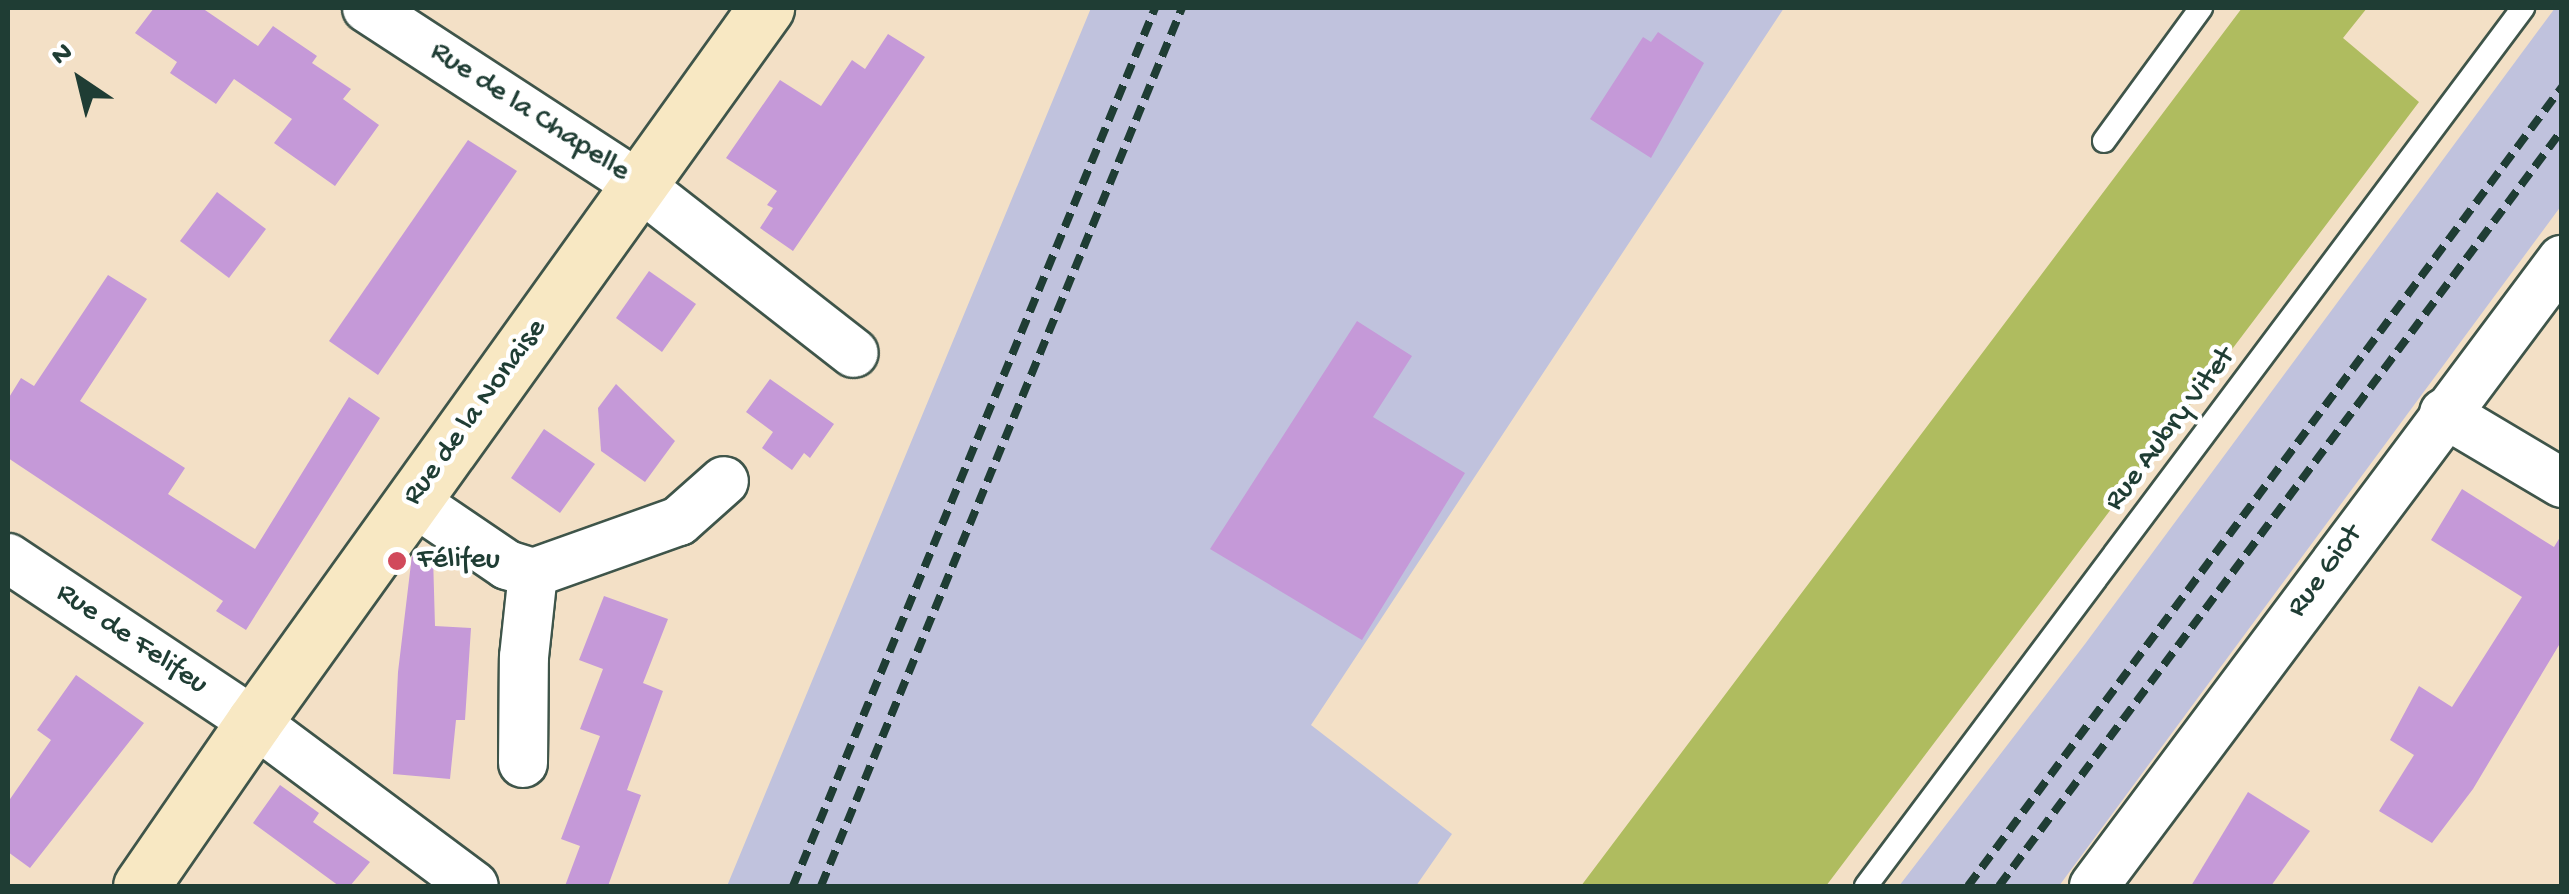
<!DOCTYPE html>
<html>
<head>
<meta charset="utf-8">
<style>
	body { margin:0 }
	#map { position:relative; width:2569px; height:894px; overflow:hidden; background:#f3e0c6; font-family:"Gochi Hand",sans-serif }
	div>[style] { position:absolute }
	[style*='--x'] { left:calc(var(--x)*1px); top:calc(var(--y)*1px); width:calc(var(--w)*1px); rotate:calc(var(--a)*1deg) }
	.industrial>* { inset:0; background:#c0c2dd }
	.green>* { inset:0; background:#afbc5f }
	.building>* { inset:0; background:#c599d8 }
	.roads { filter:drop-shadow(2px 0 #3f554a) drop-shadow(-2px 0 #3f554a) drop-shadow(0 2px #3f554a) drop-shadow(0 -2px #3f554a) }
	.lane>* { height:22px; margin:-11px; padding:0 11px; transform-origin:11px; border-radius:11px; background:#fff }
	.street>* { height:48px; margin:-24px; padding:0 24px; transform-origin:24px; border-radius:24px; background:#fff }
	.secondary>* { height:55px; margin:-27.5px; padding:0 27.5px; transform-origin:27.5px; border-radius:27.5px; background:#f8e8c3 }
	.rail>* { height:8px; margin-top:-4px; transform-origin:0; background:repeating-linear-gradient(90deg,#1f3d34 0 15px,transparent 0 23px) }
	.dots>* { width:28px; height:28px; translate:-50% -50%; box-sizing:border-box; border:5px solid #fff; border-radius:50% }
	span { translate:-50% -50%; white-space:nowrap; text-align:center; line-height:1.15; -webkit-text-stroke:9px #fff; paint-order:stroke }
	.street-label { font-size:30px; color:#1f3d34 }
	.poi-label { font-size:30px; color:#1f3d34 }
	.left { translate:0 -50%; text-align:left }
	.frame { position:absolute; inset:0; border:10px solid #1f3d34; pointer-events:none }
	.north { position:absolute; left:30px; top:30px; width:100px; height:100px; -webkit-text-stroke:8px #fff; paint-order:stroke; rotate:325deg; font-size:28px; font-weight:700; line-height:40px; text-align:center; color:#1f3d34 }
	.north::after { content:''; display:block; margin:auto; width:35px; height:45px; background:#1f3d34; clip-path:polygon(50% 0,100% 100%,50% 72%,0 100%) }
</style>
</head>
<body>
<div id="map">
	<div class="industrial">
		<i style="clip-path:polygon(1091px 8px,1784px 8px,1311px 725px,1452px 834px,1416px 886px,727px 886px)"></i>
		<i style="clip-path:polygon(2555px 8px,2562px 8px,2561px 206px,2059px 886px,1899px 886px,2085px 644px)"></i>
	</div>
	<div class="green">
		<i style="clip-path:polygon(2242px 8px,2367px 8px,2343px 38px,2419px 102px,1826px 886px,1581px 886px)"></i>
	</div>
	<div class="building">
		<i style="clip-path:polygon(154px 8px,202px 8px,258px 46px,273px 26px,317px 56px,312px 63px,351px 89px,343px 99px,379px 125px,335px 186px,274px 143px,292px 119px,234px 79px,216px 104px,170px 73px,177px 62px,135px 33px)"></i>
		<i style="clip-path:polygon(1658px 32px,1704px 63px,1651px 158px,1590px 119px,1643px 37px,1651px 42px)"></i>
		<i style="clip-path:polygon(888px 34px,925px 57px,793px 251px,760px 228px,773px 208px,767px 205px,777px 191px,726px 158px,780px 80px,821px 106px,852px 60px,865px 69px)"></i>
		<i style="clip-path:polygon(468px 140px,517px 171px,378px 375px,329px 341px)"></i>
		<i style="clip-path:polygon(217px 192px,266px 229px,229px 278px,180px 241px)"></i>
		<i style="clip-path:polygon(649px 271px,696px 304px,662px 352px,616px 318px)"></i>
		<i style="clip-path:polygon(108px 275px,147px 299px,80px 401px,185px 468px,168px 494px,255px 549px,349px 397px,380px 418px,246px 630px,216px 611px,223px 601px,8px 458px,8px 399px,21px 378px,34px 386px)"></i>
		<i style="clip-path:polygon(1357px 321px,1412px 356px,1373px 417px,1465px 473px,1362px 640px,1210px 549px)"></i>
		<i style="clip-path:polygon(770px 379px,834px 424px,810px 458px,804px 453px,792px 470px,762px 448px,773px 432px,746px 412px)"></i>
		<i style="clip-path:polygon(616px 384px,675px 441px,645px 482px,601px 451px,598px 408px)"></i>
		<i style="clip-path:polygon(544px 429px,595px 464px,560px 513px,511px 478px)"></i>
		<i style="clip-path:polygon(2462px 489px,2554px 547px,2562px 534px,2562px 640px,2473px 789px,2432px 843px,2379px 811px,2414px 755px,2390px 740px,2419px 686px,2452px 707px,2522px 597px,2431px 540px)"></i>
		<i style="clip-path:polygon(412px 555px,433px 556px,435px 626px,471px 628px,465px 720px,456px 720px,450px 779px,393px 774px,398px 672px)"></i>
		<i style="clip-path:polygon(604px 596px,668px 619px,643px 683px,663px 691px,627px 790px,641px 795px,608px 886px,565px 886px,580px 846px,561px 839px,600px 736px,580px 729px,603px 669px,579px 660px)"></i>
		<i style="clip-path:polygon(76px 675px,144px 723px,30px 868px,8px 852px,8px 802px,51px 740px,37px 730px)"></i>
		<i style="clip-path:polygon(280px 785px,319px 813px,313px 822px,370px 862px,350px 886px,339px 886px,253px 823px)"></i>
		<i style="clip-path:polygon(2248px 792px,2310px 831px,2271px 886px,2191px 886px)"></i>
	</div>
	<div class="roads">
		<div class="lane">
			<i style="--x:2104;--y:141;--w:165;--a:-53.9"></i>
			<i style="--x:1866;--y:886;--w:1097;--a:-53.19"></i>
		</div>
		<div class="street">
			<i style="--x:367;--y:8;--w:326;--a:33.1"></i>
			<i style="--x:640;--y:186;--w:271;--a:38"></i>
			<i style="--x:2444;--y:413;--w:137;--a:30.7"></i>
			<i style="--x:413;--y:501;--w:114;--a:34.2"></i>
			<i style="--x:507;--y:565;--w:27;--a:17"></i>
			<i style="--x:533;--y:573;--w:155;--a:-19.6"></i>
			<i style="--x:679;--y:521;--w:60;--a:-41.6"></i>
			<i style="--x:8;--y:558;--w:296;--a:33.7"></i>
			<i style="--x:254;--y:722;--w:274;--a:36.7"></i>
			<i style="--x:523;--y:763;--w:106;--a:-89.5"></i>
			<i style="--x:524;--y:657;--w:84;--a:-83.9"></i>
			<i style="--x:2094;--y:886;--w:782;--a:-53.22"></i>
		</div>
		<div class="secondary">
			<i style="--x:141;--y:886;--w:199;--a:-55.4"></i>
			<i style="--x:254;--y:722;--w:879;--a:-54.36"></i>
		</div>
	</div>
	<div class="rail">
		<i style="--x:793;--y:886;--w:950;--a:-67.59"></i>
		<i style="--x:821;--y:886;--w:949;--a:-67.65"></i>
		<i style="--x:1968;--y:886;--w:996;--a:-53.37"></i>
		<i style="--x:1999;--y:886;--w:943;--a:-53.32"></i>
	</div>
	<div class="dots">
		<i style="left:397px;top:561px;background:#d1495b"></i>
	</div>
	<div class="street-label">
		<span style="left:529px;top:113px;rotate:33deg">Rue de la Chapelle</span>
		<span style="left:476px;top:413px;rotate:-54deg">Rue de la Nonaise</span>
		<span style="left:2171px;top:430px;rotate:-53deg">Rue Aubry Vitet</span>
		<span style="left:2326px;top:572px;rotate:-54deg">Rue Giot</span>
		<span style="left:131px;top:640px;rotate:34deg">Rue de Felifeu</span>
	</div>
	<div class="poi-label">
		<span class="left" style="left:417px;top:561px">Félifeu</span>
	</div>
	<div class="frame"></div>
	<div class="north">N</div>
</div>
</body>
</html>
